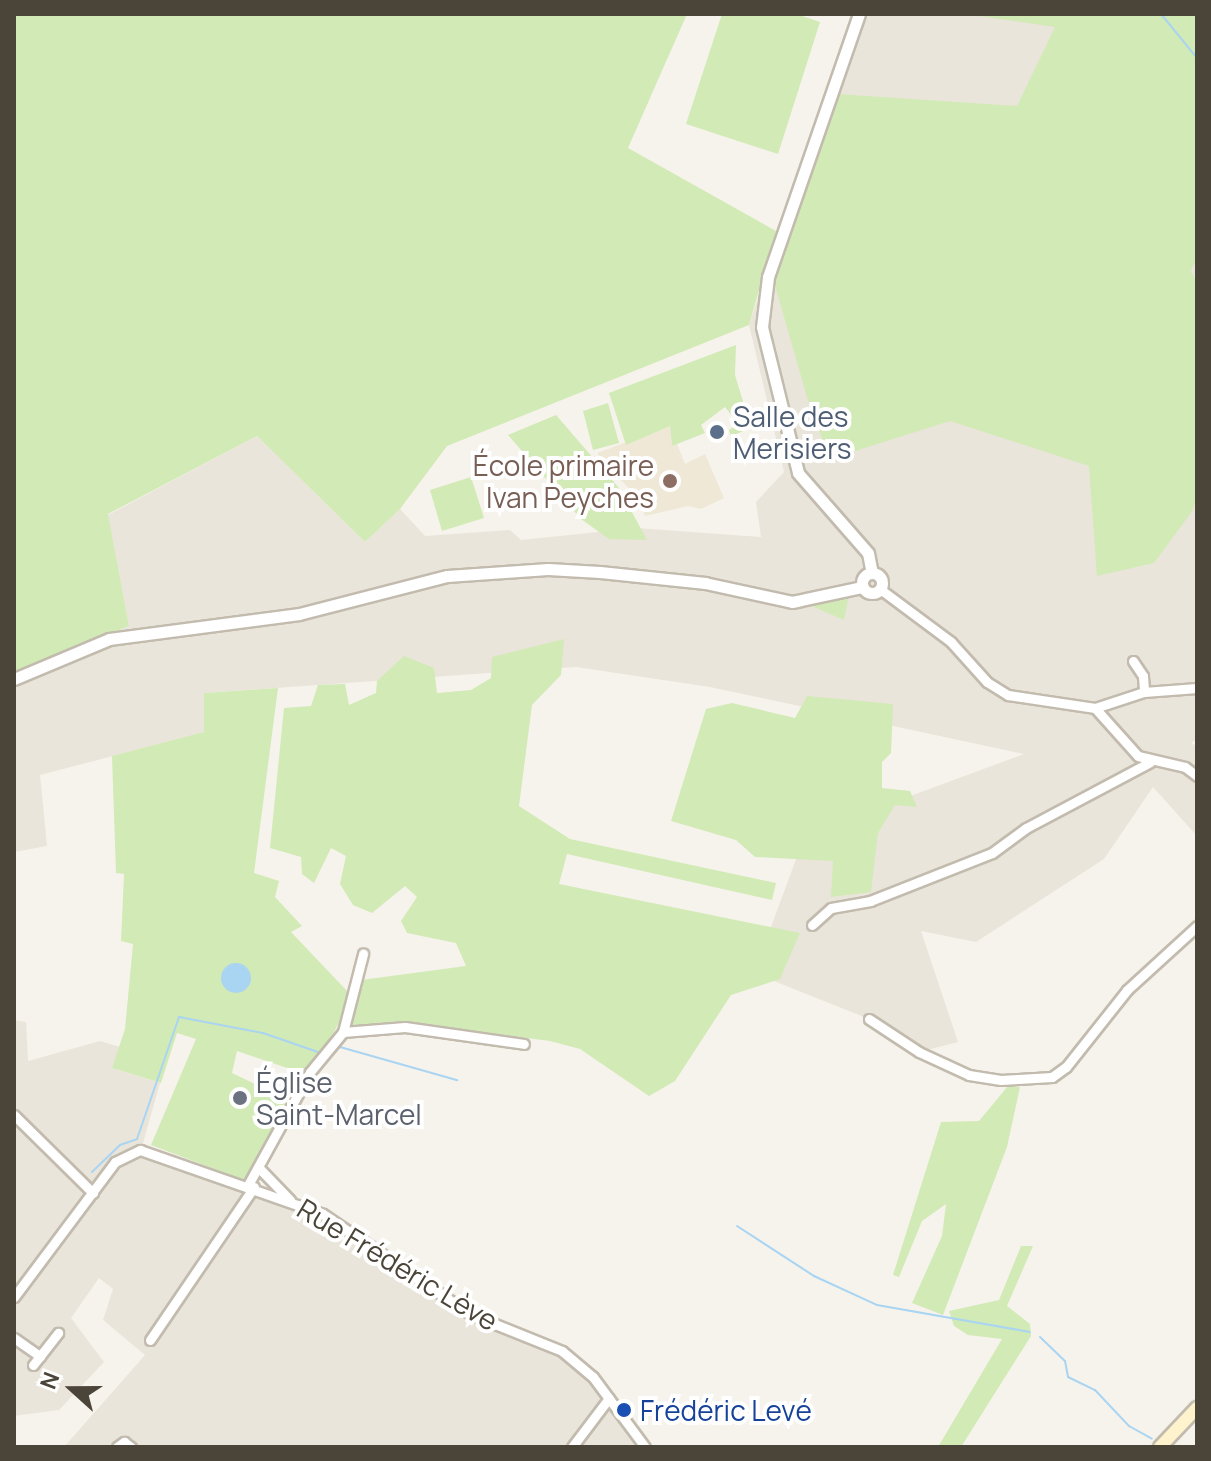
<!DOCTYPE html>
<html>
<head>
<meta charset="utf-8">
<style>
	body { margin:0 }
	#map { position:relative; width:1211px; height:1461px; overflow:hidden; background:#f6f3ec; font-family:Manrope,sans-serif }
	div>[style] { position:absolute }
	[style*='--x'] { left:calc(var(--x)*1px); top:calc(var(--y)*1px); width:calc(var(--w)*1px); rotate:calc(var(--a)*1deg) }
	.residential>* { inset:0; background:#eae5da }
	.education>* { inset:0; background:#efe8d6 }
	.green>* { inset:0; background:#d2eab5 }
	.water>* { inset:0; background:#a9d4f2 }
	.round { border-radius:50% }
	.stream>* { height:2px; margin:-1px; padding:0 1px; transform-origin:1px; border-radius:1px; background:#a9d4f2 }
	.roads { filter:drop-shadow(2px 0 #c2bbae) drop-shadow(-2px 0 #c2bbae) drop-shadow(0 2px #c2bbae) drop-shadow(0 -2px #c2bbae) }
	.minor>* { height:9px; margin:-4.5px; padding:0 4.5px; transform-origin:4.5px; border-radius:4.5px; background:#fff }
	.tertiary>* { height:11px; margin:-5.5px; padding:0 5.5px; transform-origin:5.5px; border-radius:5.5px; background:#fff }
	.tertiary>.ring { margin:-5.5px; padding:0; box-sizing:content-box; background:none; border:11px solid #fff; border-radius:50% }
	.secondary>* { height:12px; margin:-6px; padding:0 6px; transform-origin:6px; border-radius:6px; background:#fff3cd }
	.dots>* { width:22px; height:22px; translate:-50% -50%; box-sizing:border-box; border:4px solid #fff; border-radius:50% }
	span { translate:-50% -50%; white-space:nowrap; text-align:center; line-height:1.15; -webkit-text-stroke:8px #fff; paint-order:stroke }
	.service-label { font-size:28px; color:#4e5e75 }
	.left { translate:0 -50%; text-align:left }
	.education-label { font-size:28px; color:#785e54 }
	.right { translate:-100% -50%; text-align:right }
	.worship-label { font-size:28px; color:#5b616d }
	.street-label { font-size:28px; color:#4b4439 }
	.transit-label { font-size:28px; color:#164399 }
	.frame { position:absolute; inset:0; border:16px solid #4b4439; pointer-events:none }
	.north { position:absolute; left:32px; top:1349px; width:80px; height:80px; -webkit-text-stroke:6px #fff; paint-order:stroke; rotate:291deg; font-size:22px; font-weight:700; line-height:32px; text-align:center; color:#4b4439 }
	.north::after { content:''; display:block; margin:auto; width:28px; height:36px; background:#4b4439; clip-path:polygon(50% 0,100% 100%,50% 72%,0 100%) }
</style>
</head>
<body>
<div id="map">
	<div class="residential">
		<i style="clip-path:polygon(851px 14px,965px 14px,1055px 26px,1197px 241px,1197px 464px,1180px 514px,1197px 491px,1197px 739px,1191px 743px,1197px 746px,1197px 836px,1153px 787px,1104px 859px,976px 942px,921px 931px,958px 1042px,919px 1052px,869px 1019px,754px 973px,805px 835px,1024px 754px,710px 687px,576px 667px,204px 693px,205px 732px,40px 775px,47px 846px,14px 852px,14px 673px,129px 626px,108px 515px,257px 436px,365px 542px,400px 509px,425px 536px,510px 530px,521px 540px,636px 528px,761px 537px,756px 502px,784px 472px,749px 325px)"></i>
		<i style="clip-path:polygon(14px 1020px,26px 1022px,28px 1061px,100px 1041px,120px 1047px,112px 1068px,160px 1083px,141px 1150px,323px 1214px,452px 1302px,579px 1363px,645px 1447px,64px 1447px,145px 1355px,103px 1320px,113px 1289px,99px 1278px,71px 1318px,104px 1362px,59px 1410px,14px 1416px)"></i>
	</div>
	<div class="education">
		<i style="clip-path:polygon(670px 426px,672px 446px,677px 444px,685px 464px,705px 454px,724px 498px,701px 509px,688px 506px,645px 516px,638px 499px,597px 453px)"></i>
	</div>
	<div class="green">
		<i style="clip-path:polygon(14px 14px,687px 14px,628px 148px,776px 231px,749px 325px,447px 446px,400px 509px,365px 542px,257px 436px,108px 514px,129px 626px,14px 673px)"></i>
		<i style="clip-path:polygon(722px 14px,796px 14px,820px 22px,778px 154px,686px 124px)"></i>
		<i style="clip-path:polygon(965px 14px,1197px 14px,1197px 259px,1191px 270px,1197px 284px,1197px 490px,1193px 510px,1154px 563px,1097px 576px,1089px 466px,950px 421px,830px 459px,809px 404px,774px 282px,837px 94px,1017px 106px,1055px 27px)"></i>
		<i style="clip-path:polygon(736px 345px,735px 375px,751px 428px,731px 436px,729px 430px,738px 424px,725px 407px,701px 425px,705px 433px,672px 446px,670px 426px,626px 445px,609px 393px)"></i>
		<i style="clip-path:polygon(608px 403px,619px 443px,593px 450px,583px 411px)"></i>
		<i style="clip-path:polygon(556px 415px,619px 488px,647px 540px,609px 539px,581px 519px,508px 435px)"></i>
		<i style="clip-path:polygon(471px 477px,484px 518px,442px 531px,430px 490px)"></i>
		<i style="clip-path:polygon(849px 595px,844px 620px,807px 604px)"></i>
		<i style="clip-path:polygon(564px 639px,561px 675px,532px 705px,519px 806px,570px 839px,776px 883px,772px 900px,567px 854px,559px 884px,800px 933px,780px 979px,731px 995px,675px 1081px,649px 1096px,580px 1049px,550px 1041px,400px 1021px,350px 1026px,361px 980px,466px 966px,456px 943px,407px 933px,401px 921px,417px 897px,405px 886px,372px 913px,353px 905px,340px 884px,346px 856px,331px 848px,314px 883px,302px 874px,301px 857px,270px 848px,284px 708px,311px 706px,318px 685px,345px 684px,349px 705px,376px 693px,377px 681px,404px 656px,434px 668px,437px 693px,471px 690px,491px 678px,492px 657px)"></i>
		<i style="clip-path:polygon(278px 688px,254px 873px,279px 881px,275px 897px,302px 926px,291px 932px,348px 992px,348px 1007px,297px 1098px,280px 1092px,290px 1069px,237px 1051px,232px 1073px,291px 1101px,246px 1181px,151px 1145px,196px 1039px,177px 1033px,161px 1083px,112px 1068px,125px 1029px,133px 944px,121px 941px,124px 874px,116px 873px,112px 756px,204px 732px,204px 693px)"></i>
		<i style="clip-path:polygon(807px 696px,893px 704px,891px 753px,882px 762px,882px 788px,910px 791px,917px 807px,895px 805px,878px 833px,871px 892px,831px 897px,833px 861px,755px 857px,736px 840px,671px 821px,706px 709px,732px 703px,795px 718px)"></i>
		<i style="clip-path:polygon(1008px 1086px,1020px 1087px,1007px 1147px,943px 1315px,912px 1303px,942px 1236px,946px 1204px,922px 1221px,899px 1277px,893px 1275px,941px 1122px,979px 1121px)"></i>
		<i style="clip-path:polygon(1021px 1246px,1033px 1246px,1007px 1306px,1030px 1324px,1031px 1336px,961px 1447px,938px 1447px,1002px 1339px,968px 1335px,954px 1326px,949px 1311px,999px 1300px)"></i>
	</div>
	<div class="water">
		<i class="round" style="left:221px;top:963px;width:30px;height:30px"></i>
	</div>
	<div class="stream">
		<i style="--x:1161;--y:14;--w:57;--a:50.7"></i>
		<i style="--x:331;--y:1054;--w:11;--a:-38"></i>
		<i style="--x:340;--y:1047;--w:122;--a:15.8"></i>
		<i style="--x:92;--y:1172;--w:39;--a:-44"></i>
		<i style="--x:120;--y:1145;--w:18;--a:-19"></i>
		<i style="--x:137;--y:1139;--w:129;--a:-71"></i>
		<i style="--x:179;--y:1017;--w:86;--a:10.8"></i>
		<i style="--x:263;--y:1033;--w:58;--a:19.1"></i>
		<i style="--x:737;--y:1226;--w:92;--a:33"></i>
		<i style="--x:814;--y:1276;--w:69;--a:24.7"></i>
		<i style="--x:877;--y:1305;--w:155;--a:10"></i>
		<i style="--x:1040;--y:1337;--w:35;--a:44"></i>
		<i style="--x:1065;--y:1361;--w:16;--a:79"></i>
		<i style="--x:1068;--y:1377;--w:30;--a:26"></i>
		<i style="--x:1095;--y:1390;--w:50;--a:46.6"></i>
		<i style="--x:1129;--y:1426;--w:26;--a:29"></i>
	</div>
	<div class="roads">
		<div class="minor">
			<i style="--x:880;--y:589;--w:89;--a:36.7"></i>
			<i style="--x:951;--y:642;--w:54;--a:48"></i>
			<i style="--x:987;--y:682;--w:25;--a:32"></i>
			<i style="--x:1008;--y:695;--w:88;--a:8.5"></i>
			<i style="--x:1095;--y:708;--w:52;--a:-18.1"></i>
			<i style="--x:1144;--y:692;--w:53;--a:-4.3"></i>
			<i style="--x:1133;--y:661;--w:18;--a:56"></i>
			<i style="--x:1143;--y:676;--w:16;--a:86"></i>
			<i style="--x:1095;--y:708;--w:64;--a:48.1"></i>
			<i style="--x:1138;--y:756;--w:48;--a:13.2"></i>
			<i style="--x:1185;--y:767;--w:15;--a:37"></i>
			<i style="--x:812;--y:925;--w:25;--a:-42"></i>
			<i style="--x:831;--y:908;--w:40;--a:-10"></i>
			<i style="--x:870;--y:901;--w:131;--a:-21.5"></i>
			<i style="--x:992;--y:853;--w:42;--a:-36.3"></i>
			<i style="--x:1026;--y:828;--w:140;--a:-28"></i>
			<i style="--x:869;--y:1019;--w:60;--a:33.4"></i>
			<i style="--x:919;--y:1052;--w:55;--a:24.7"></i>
			<i style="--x:969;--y:1075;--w:32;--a:9"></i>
			<i style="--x:1001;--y:1080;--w:51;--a:-3.4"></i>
			<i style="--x:1052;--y:1077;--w:17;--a:-36"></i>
			<i style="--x:1066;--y:1067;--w:98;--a:-51.6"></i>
			<i style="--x:1127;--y:990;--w:95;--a:-42.4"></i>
			<i style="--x:343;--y:1032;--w:62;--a:-4.6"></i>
			<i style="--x:405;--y:1027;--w:120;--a:8.1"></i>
			<i style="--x:14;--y:1115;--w:111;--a:44.6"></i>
			<i style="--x:259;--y:1168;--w:45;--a:45.9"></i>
			<i style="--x:248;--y:1185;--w:129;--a:-61.2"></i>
			<i style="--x:310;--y:1072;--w:52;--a:-50.5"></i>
			<i style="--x:343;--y:1032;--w:81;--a:-75.6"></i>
			<i style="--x:14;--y:1297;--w:169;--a:-53.2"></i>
			<i style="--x:115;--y:1162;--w:28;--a:-26"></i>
			<i style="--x:140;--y:1150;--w:194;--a:19.3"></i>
			<i style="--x:323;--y:1214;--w:178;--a:34.2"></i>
			<i style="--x:470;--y:1314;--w:99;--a:21.9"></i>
			<i style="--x:562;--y:1351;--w:40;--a:40"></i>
			<i style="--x:593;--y:1377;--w:87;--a:53.4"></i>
			<i style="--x:14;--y:1338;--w:32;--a:35"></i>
			<i style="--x:150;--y:1340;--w:185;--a:-55.8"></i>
			<i style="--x:33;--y:1365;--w:41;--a:-52"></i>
			<i style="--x:117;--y:1447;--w:9;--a:-36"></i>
			<i style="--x:124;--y:1442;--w:9;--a:36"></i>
			<i style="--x:572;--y:1447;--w:61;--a:-52.9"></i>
		</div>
		<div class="tertiary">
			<i style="--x:859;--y:14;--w:278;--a:109.1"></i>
			<i style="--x:768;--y:277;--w:50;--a:96.8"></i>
			<i style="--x:762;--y:327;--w:150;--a:76.1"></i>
			<i style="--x:798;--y:473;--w:106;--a:48.8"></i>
			<i style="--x:868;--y:553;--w:20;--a:79"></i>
			<i class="ring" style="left:862px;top:573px;width:9px;height:9px"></i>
			<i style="--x:14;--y:679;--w:103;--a:-22.8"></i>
			<i style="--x:109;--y:639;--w:192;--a:-7.5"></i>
			<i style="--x:299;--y:614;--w:153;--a:-14.4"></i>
			<i style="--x:447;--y:576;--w:101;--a:-4"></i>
			<i style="--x:548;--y:569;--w:52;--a:3.3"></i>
			<i style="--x:600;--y:572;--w:106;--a:6"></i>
			<i style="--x:705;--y:583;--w:89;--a:12.3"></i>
			<i style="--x:792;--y:602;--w:72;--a:-12.1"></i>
		</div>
		<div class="secondary">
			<i style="--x:1160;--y:1447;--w:54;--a:-46.5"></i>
		</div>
	</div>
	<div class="dots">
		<i style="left:717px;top:432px;background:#5c6f8a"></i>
		<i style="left:670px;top:481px;background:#8d6e63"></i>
		<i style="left:240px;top:1098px;background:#6b7280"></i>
		<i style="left:624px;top:1410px;background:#1a4fb4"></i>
	</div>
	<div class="service-label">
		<span class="left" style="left:733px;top:432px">Salle des<br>Merisiers</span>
	</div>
	<div class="education-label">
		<span class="right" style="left:654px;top:481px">École primaire<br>Ivan Peyches</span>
	</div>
	<div class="worship-label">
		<span class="left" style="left:256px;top:1098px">Église<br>Saint-Marcel</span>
	</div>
	<div class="street-label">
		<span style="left:398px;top:1264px;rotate:31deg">Rue Frédéric Lève</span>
	</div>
	<div class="transit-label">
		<span class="left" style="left:640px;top:1410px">Frédéric Levé</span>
	</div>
	<div class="frame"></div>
	<div class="north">N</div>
</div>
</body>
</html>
